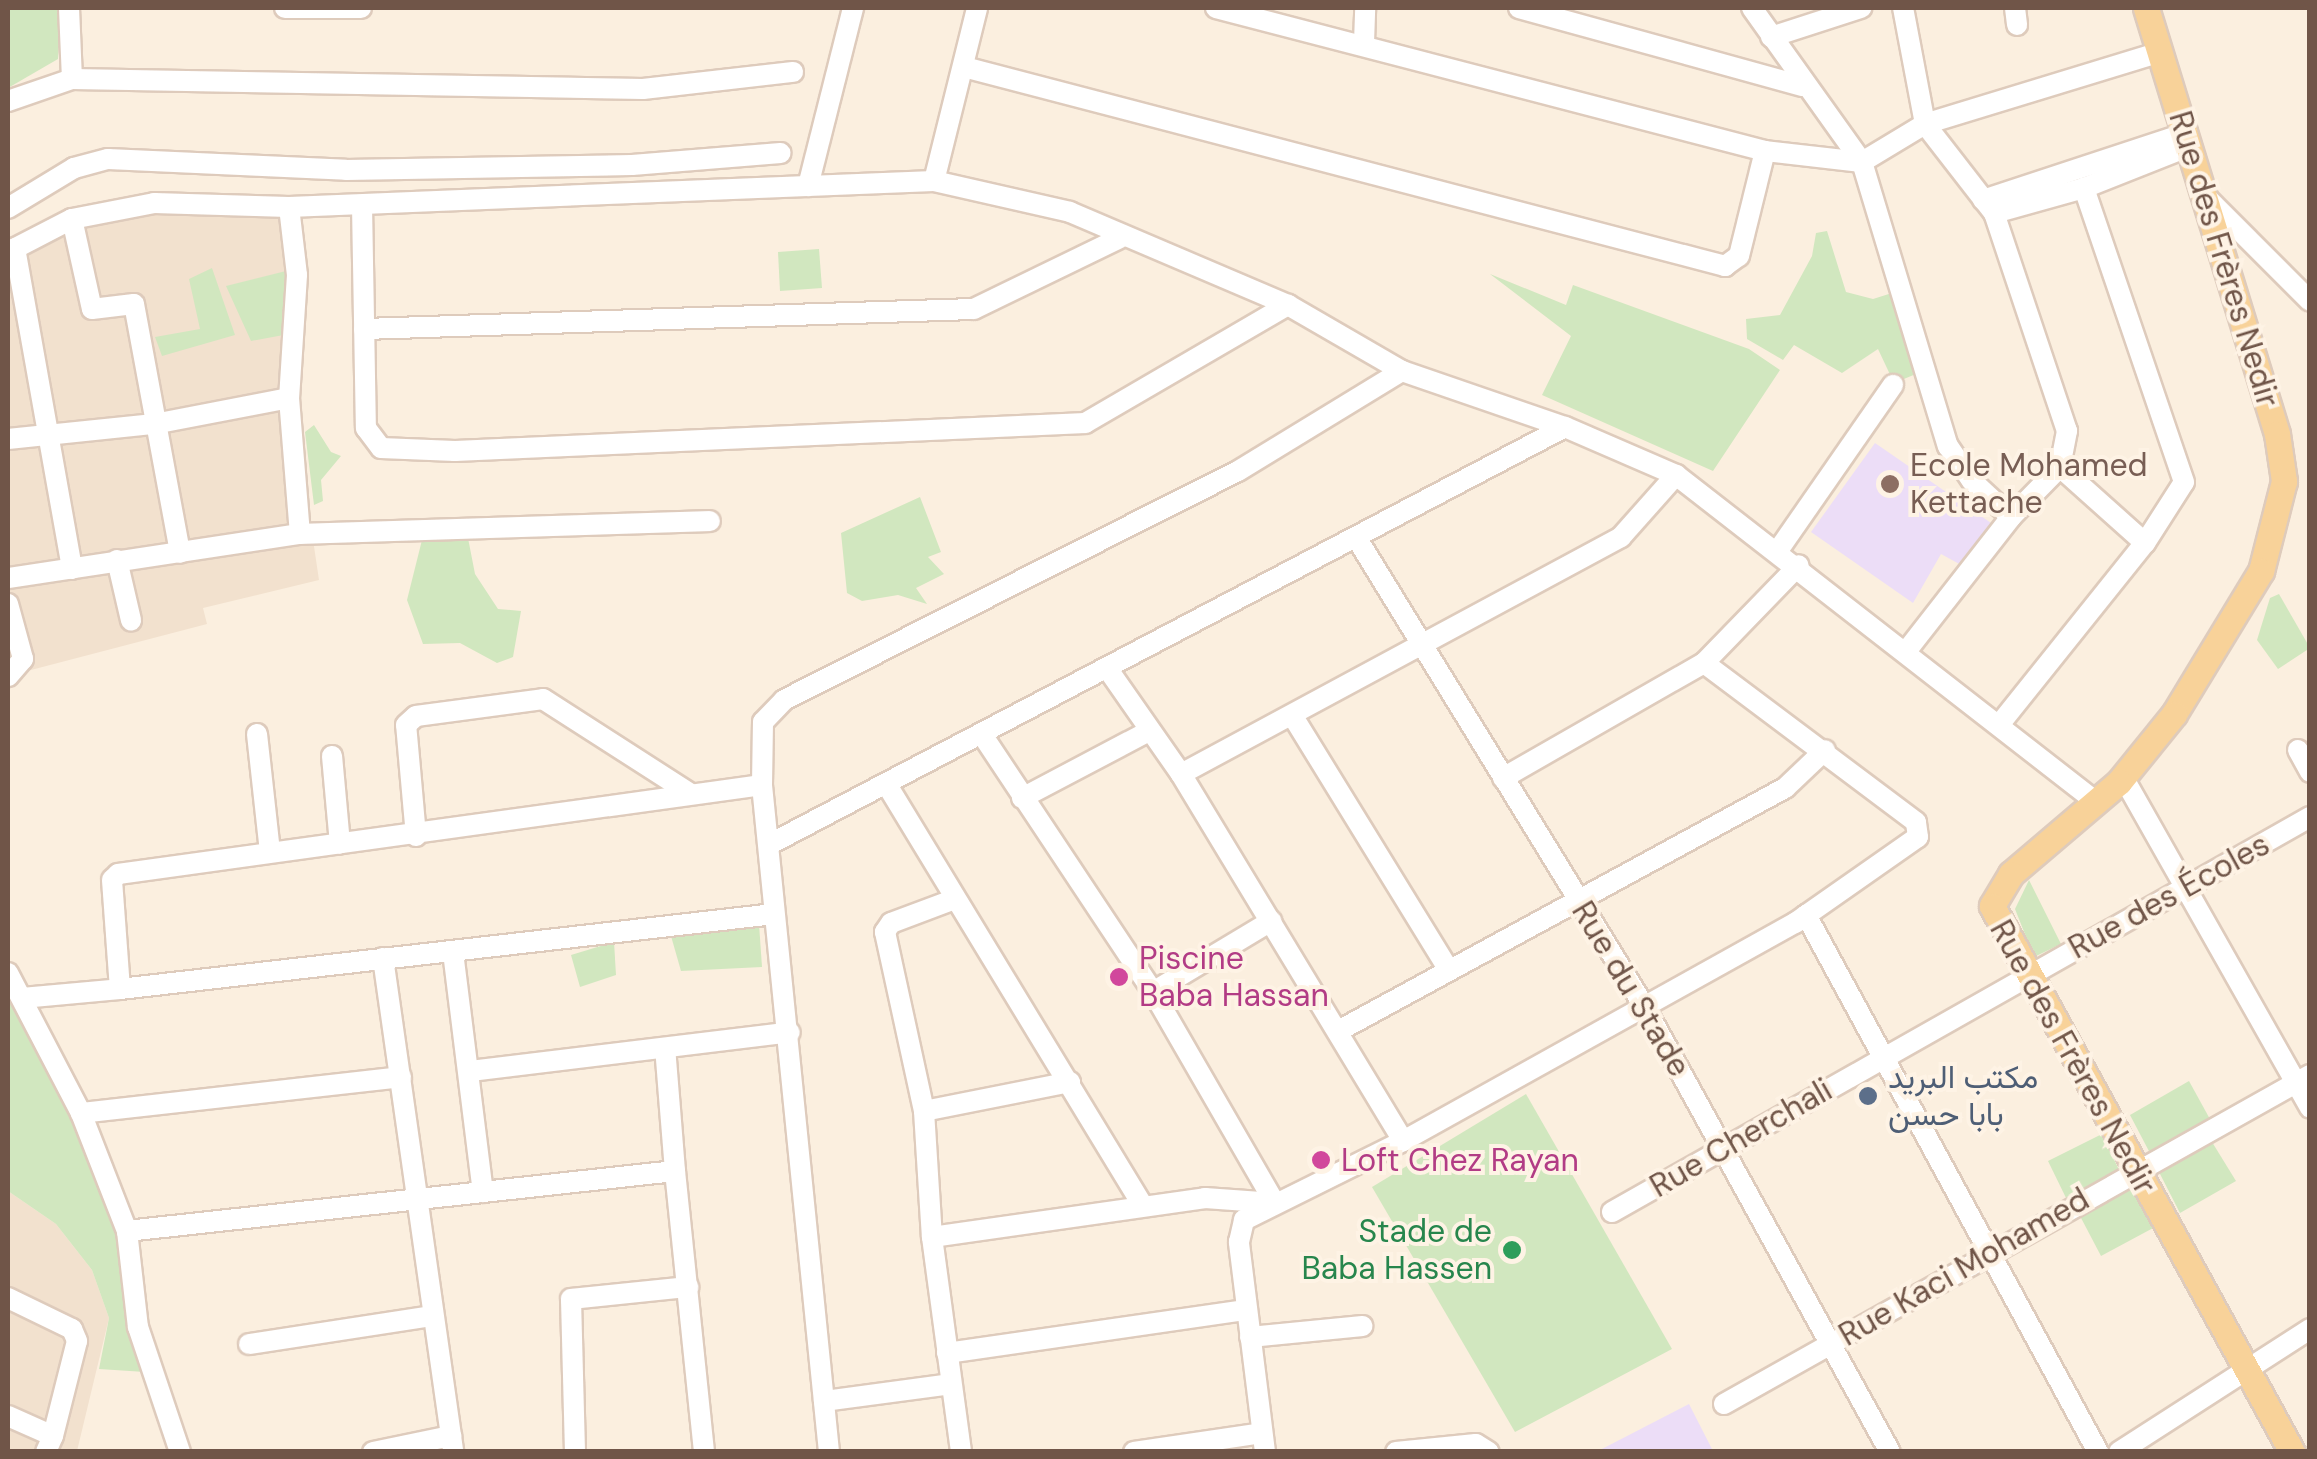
<!DOCTYPE html>
<html>
<head>
<meta charset="utf-8">
<style>
	body { margin:0 }
	#map { position:relative; width:2317px; height:1459px; overflow:hidden; background:#fbefdf; font-family:"DM Sans",Vazirmatn,sans-serif }
	div>[style] { position:absolute }
	[style*='--x'] { left:calc(var(--x)*1px); top:calc(var(--y)*1px); width:calc(var(--w)*1px); rotate:calc(var(--a)*1deg) }
	.residential>* { inset:0; background:#f2e1ce }
	.education>* { inset:0; background:#ecddf7 }
	.green>* { inset:0; background:#d1e7bf }
	.roads { filter:drop-shadow(2px 0 #decbbc) drop-shadow(-2px 0 #decbbc) drop-shadow(0 2px #decbbc) drop-shadow(0 -2px #decbbc) }
	.minor>* { height:20px; margin:-10px; padding:0 10px; transform-origin:10px; border-radius:10px; background:#fff }
	.major>* { height:25px; margin:-12.5px; padding:0 12.5px; transform-origin:12.5px; border-radius:12.5px; background:#f8d299 }
	.dots>* { width:28px; height:28px; translate:-50% -50%; box-sizing:border-box; border:5px solid #fef3e5; border-radius:50% }
	span { translate:-50% -50%; white-space:nowrap; text-align:center; line-height:1.15; -webkit-text-stroke:8px #fef3e5; paint-order:stroke }
	.street-label { font-size:32px; color:#705548 }
	.education-label { font-size:32px; color:#785e54 }
	.left { translate:0 -50%; text-align:left }
	.hotel-label { font-size:32px; color:#b23c85 }
	.service-label { font-size:32px; color:#4e5e75 }
	.leisure-label { font-size:32px; color:#27864d }
	.right { translate:-100% -50%; text-align:right }
	.frame { position:absolute; inset:0; border:10px solid #705548; pointer-events:none }
</style>
</head>
<body>
<div id="map">
	<div class="residential">
		<i style="clip-path:polygon(111px 207px,289px 207px,300px 533px,312px 533px,319px 580px,203px 608px,207px 624px,8px 676px,8px 252px)"></i>
		<i style="clip-path:polygon(8px 1191px,56px 1224px,92px 1270px,109px 1318px,77px 1451px,8px 1451px)"></i>
	</div>
	<div class="education">
		<i style="clip-path:polygon(1875px 443px,1994px 525px,1963px 566px,1941px 554px,1913px 603px,1811px 532px)"></i>
		<i style="clip-path:polygon(1689px 1404px,1713px 1451px,1598px 1451px)"></i>
	</div>
	<div class="green">
		<i style="clip-path:polygon(8px 8px,61px 8px,58px 59px,8px 88px)"></i>
		<i style="clip-path:polygon(1827px 231px,1846px 292px,1873px 299px,1892px 293px,1916px 374px,1894px 383px,1878px 349px,1842px 373px,1794px 345px,1783px 360px,1747px 339px,1746px 319px,1780px 315px,1812px 256px,1816px 233px)"></i>
		<i style="clip-path:polygon(819px 249px,822px 288px,780px 291px,778px 252px)"></i>
		<i style="clip-path:polygon(212px 268px,235px 335px,162px 356px,155px 337px,200px 329px,189px 279px)"></i>
		<i style="clip-path:polygon(290px 270px,289px 334px,251px 341px,226px 286px)"></i>
		<i style="clip-path:polygon(1490px 274px,1566px 305px,1573px 285px,1749px 349px,1780px 370px,1713px 471px,1542px 395px,1571px 336px)"></i>
		<i style="clip-path:polygon(314px 425px,331px 452px,341px 456px,321px 480px,323px 501px,314px 505px,305px 432px)"></i>
		<i style="clip-path:polygon(920px 497px,941px 552px,928px 557px,944px 574px,916px 588px,927px 604px,898px 595px,862px 601px,847px 593px,841px 533px)"></i>
		<i style="clip-path:polygon(468px 538px,475px 574px,498px 609px,521px 611px,513px 657px,497px 663px,460px 643px,423px 644px,407px 600px,422px 540px)"></i>
		<i style="clip-path:polygon(2279px 594px,2310px 648px,2278px 669px,2257px 640px,2270px 598px)"></i>
		<i style="clip-path:polygon(2029px 880px,2061px 944px,2034px 957px,2015px 909px)"></i>
		<i style="clip-path:polygon(759px 924px,762px 967px,681px 971px,671px 936px)"></i>
		<i style="clip-path:polygon(614px 942px,616px 975px,580px 987px,571px 955px)"></i>
		<i style="clip-path:polygon(8px 998px,93px 1162px,132px 1278px,145px 1372px,99px 1369px,109px 1318px,92px 1270px,56px 1224px,8px 1191px)"></i>
		<i style="clip-path:polygon(2189px 1081px,2211px 1121px,2151px 1155px,2130px 1115px)"></i>
		<i style="clip-path:polygon(1526px 1094px,1672px 1349px,1515px 1432px,1372px 1187px)"></i>
		<i style="clip-path:polygon(2102px 1134px,2120px 1172px,2068px 1202px,2048px 1161px)"></i>
		<i style="clip-path:polygon(2212px 1142px,2236px 1181px,2180px 1213px,2159px 1172px)"></i>
		<i style="clip-path:polygon(2133px 1187px,2155px 1227px,2101px 1256px,2080px 1216px)"></i>
	</div>
	<div class="roads">
		<div class="minor">
			<i style="--x:69;--y:8;--w:71;--a:87.6"></i>
			<i style="--x:285;--y:8;--w:76;--a:0"></i>
			<i style="--x:1216;--y:8;--w:567;--a:14.6"></i>
			<i style="--x:1765;--y:151;--w:98;--a:6.5"></i>
			<i style="--x:1862;--y:162;--w:297;--a:73.2"></i>
			<i style="--x:1948;--y:446;--w:42;--a:55.6"></i>
			<i style="--x:1972;--y:481;--w:53;--a:42.7"></i>
			<i style="--x:1519;--y:8;--w:294;--a:15.4"></i>
			<i style="--x:1752;--y:8;--w:189;--a:54.5"></i>
			<i style="--x:1862;--y:162;--w:74;--a:-31.1"></i>
			<i style="--x:1925;--y:124;--w:118;--a:-100.7"></i>
			<i style="--x:2015;--y:8;--w:17;--a:83"></i>
			<i style="--x:1771;--y:37;--w:95;--a:-17.9"></i>
			<i style="--x:1364;--y:43;--w:35;--a:-88"></i>
			<i style="--x:964;--y:67;--w:787;--a:14.65"></i>
			<i style="--x:1725;--y:266;--w:17;--a:-36"></i>
			<i style="--x:1739;--y:256;--w:108;--a:-76.1"></i>
			<i style="--x:8;--y:101;--w:68;--a:-19"></i>
			<i style="--x:72;--y:79;--w:571;--a:1"></i>
			<i style="--x:643;--y:89;--w:151;--a:-6.5"></i>
			<i style="--x:934;--y:181;--w:178;--a:-76"></i>
			<i style="--x:808;--y:186;--w:126;--a:-2.3"></i>
			<i style="--x:934;--y:181;--w:139;--a:12.8"></i>
			<i style="--x:1070;--y:212;--w:237;--a:23.1"></i>
			<i style="--x:1288;--y:305;--w:132;--a:30.1"></i>
			<i style="--x:1402;--y:371;--w:172;--a:19"></i>
			<i style="--x:1565;--y:427;--w:121;--a:23.4"></i>
			<i style="--x:1676;--y:475;--w:531;--a:37.88"></i>
			<i style="--x:2205;--y:196;--w:148;--a:45"></i>
			<i style="--x:1983;--y:200;--w:215;--a:-18.2"></i>
			<i style="--x:362;--y:205;--w:223;--a:89"></i>
			<i style="--x:366;--y:428;--w:25;--a:53"></i>
			<i style="--x:381;--y:448;--w:74;--a:2.3"></i>
			<i style="--x:455;--y:451;--w:631;--a:-2.54"></i>
			<i style="--x:1085;--y:423;--w:235;--a:-30.2"></i>
			<i style="--x:289;--y:207;--w:68;--a:83.3"></i>
			<i style="--x:297;--y:275;--w:123;--a:93.7"></i>
			<i style="--x:289;--y:398;--w:136;--a:85.4"></i>
			<i style="--x:8;--y:208;--w:77;--a:-31.2"></i>
			<i style="--x:74;--y:168;--w:35;--a:-15"></i>
			<i style="--x:108;--y:159;--w:238;--a:2.6"></i>
			<i style="--x:346;--y:170;--w:286;--a:-1"></i>
			<i style="--x:632;--y:165;--w:149;--a:-4.6"></i>
			<i style="--x:1994;--y:213;--w:93;--a:-15.5"></i>
			<i style="--x:2084;--y:188;--w:114;--a:-21.6"></i>
			<i style="--x:72;--y:219;--w:92;--a:77.5"></i>
			<i style="--x:92;--y:309;--w:42;--a:-6.8"></i>
			<i style="--x:134;--y:304;--w:253;--a:79.5"></i>
			<i style="--x:15;--y:248;--w:326;--a:79.9"></i>
			<i style="--x:8;--y:252;--w:72;--a:-27.3"></i>
			<i style="--x:72;--y:219;--w:84;--a:-11"></i>
			<i style="--x:154;--y:203;--w:135;--a:1.7"></i>
			<i style="--x:289;--y:207;--w:519;--a:-2.32"></i>
			<i style="--x:808;--y:186;--w:184;--a:-75.8"></i>
			<i style="--x:364;--y:329;--w:610;--a:-1.88"></i>
			<i style="--x:974;--y:309;--w:162;--a:-25.9"></i>
			<i style="--x:8;--y:439;--w:147;--a:-5.9"></i>
			<i style="--x:154;--y:424;--w:137;--a:-10.9"></i>
			<i style="--x:2060;--y:467;--w:114;--a:41.8"></i>
			<i style="--x:1356;--y:537;--w:550;--a:58.45"></i>
			<i style="--x:1644;--y:1006;--w:509;--a:61.12"></i>
			<i style="--x:1779;--y:549;--w:200;--a:-55.2"></i>
			<i style="--x:117;--y:560;--w:62;--a:76.9"></i>
			<i style="--x:8;--y:578;--w:295;--a:-8.6"></i>
			<i style="--x:300;--y:534;--w:410;--a:-1.8"></i>
			<i style="--x:8;--y:604;--w:57;--a:74.7"></i>
			<i style="--x:23;--y:659;--w:23;--a:131"></i>
			<i style="--x:1908;--y:649;--w:167;--a:-52"></i>
			<i style="--x:2011;--y:517;--w:70;--a:-45.6"></i>
			<i style="--x:2060;--y:467;--w:37;--a:-79"></i>
			<i style="--x:2067;--y:431;--w:230;--a:-108.5"></i>
			<i style="--x:1994;--y:213;--w:113;--a:-127.8"></i>
			<i style="--x:1925;--y:124;--w:247;--a:-17"></i>
			<i style="--x:1107;--y:668;--w:129;--a:55.1"></i>
			<i style="--x:1181;--y:774;--w:429;--a:58.8"></i>
			<i style="--x:1292;--y:715;--w:299;--a:58.4"></i>
			<i style="--x:1999;--y:725;--w:233;--a:-51.3"></i>
			<i style="--x:2145;--y:543;--w:72;--a:-57.4"></i>
			<i style="--x:2184;--y:482;--w:311;--a:-108.8"></i>
			<i style="--x:257;--y:734;--w:119;--a:83.7"></i>
			<i style="--x:983;--y:736;--w:307;--a:56.4"></i>
			<i style="--x:1153;--y:992;--w:244;--a:60"></i>
			<i style="--x:2298;--y:750;--w:25;--a:61"></i>
			<i style="--x:332;--y:756;--w:88;--a:84.8"></i>
			<i style="--x:1181;--y:774;--w:500;--a:-28.3"></i>
			<i style="--x:1621;--y:537;--w:83;--a:-48.4"></i>
			<i style="--x:2123;--y:777;--w:380;--a:60.5"></i>
			<i style="--x:1503;--y:778;--w:232;--a:-29.8"></i>
			<i style="--x:1704;--y:663;--w:136;--a:-45.9"></i>
			<i style="--x:762;--y:785;--w:650;--a:172.13"></i>
			<i style="--x:118;--y:874;--w:8;--a:135"></i>
			<i style="--x:112;--y:880;--w:109;--a:85.8"></i>
			<i style="--x:120;--y:989;--w:658;--a:-6.54"></i>
			<i style="--x:887;--y:785;--w:493;--a:58.7"></i>
			<i style="--x:1022;--y:798;--w:141;--a:-27.8"></i>
			<i style="--x:416;--y:836;--w:111;--a:-95.1"></i>
			<i style="--x:406;--y:725;--w:13;--a:-42"></i>
			<i style="--x:416;--y:716;--w:128;--a:-7.6"></i>
			<i style="--x:543;--y:699;--w:176;--a:32.7"></i>
			<i style="--x:772;--y:843;--w:895;--a:-27.68"></i>
			<i style="--x:955;--y:899;--w:68;--a:159.4"></i>
			<i style="--x:891;--y:923;--w:11;--a:124"></i>
			<i style="--x:885;--y:932;--w:183;--a:77.7"></i>
			<i style="--x:924;--y:1111;--w:126;--a:86.4"></i>
			<i style="--x:932;--y:1237;--w:217;--a:82.3"></i>
			<i style="--x:1806;--y:915;--w:611;--a:61.46"></i>
			<i style="--x:453;--y:952;--w:242;--a:82.9"></i>
			<i style="--x:383;--y:958;--w:499;--a:81.9"></i>
			<i style="--x:8;--y:973;--w:158;--a:62.5"></i>
			<i style="--x:81;--y:1113;--w:127;--a:68.7"></i>
			<i style="--x:127;--y:1231;--w:97;--a:83.5"></i>
			<i style="--x:138;--y:1327;--w:132;--a:71.4"></i>
			<i style="--x:1153;--y:992;--w:138;--a:-31"></i>
			<i style="--x:22;--y:998;--w:98;--a:-5.2"></i>
			<i style="--x:1340;--y:1030;--w:507;--a:-28.54"></i>
			<i style="--x:1785;--y:788;--w:55;--a:-43.5"></i>
			<i style="--x:470;--y:1071;--w:322;--a:-6.9"></i>
			<i style="--x:924;--y:1111;--w:149;--a:-11.2"></i>
			<i style="--x:81;--y:1113;--w:322;--a:-6.4"></i>
			<i style="--x:675;--y:1171;--w:282;--a:84.1"></i>
			<i style="--x:1612;--y:1212;--w:802;--a:-29.51"></i>
			<i style="--x:127;--y:1231;--w:551;--a:-6.25"></i>
			<i style="--x:675;--y:1171;--w:123;--a:-94.6"></i>
			<i style="--x:932;--y:1237;--w:276;--a:-8.1"></i>
			<i style="--x:1205;--y:1198;--w:70;--a:4.1"></i>
			<i style="--x:8;--y:1298;--w:71;--a:25.8"></i>
			<i style="--x:72;--y:1329;--w:13;--a:67"></i>
			<i style="--x:77;--y:1341;--w:98;--a:104.2"></i>
			<i style="--x:1250;--y:1337;--w:113;--a:-5.6"></i>
			<i style="--x:249;--y:1344;--w:184;--a:-8.7"></i>
			<i style="--x:947;--y:1353;--w:302;--a:-8.2"></i>
			<i style="--x:824;--y:1401;--w:128;--a:-7.6"></i>
			<i style="--x:1724;--y:1404;--w:672;--a:-29.31"></i>
			<i style="--x:8;--y:1416;--w:49;--a:24"></i>
			<i style="--x:53;--y:1436;--w:17;--a:114"></i>
			<i style="--x:373;--y:1452;--w:80;--a:-11.6"></i>
			<i style="--x:575;--y:1452;--w:153;--a:-91.5"></i>
			<i style="--x:571;--y:1299;--w:118;--a:-5.9"></i>
			<i style="--x:829;--y:1452;--w:670;--a:-95.74"></i>
			<i style="--x:762;--y:785;--w:63;--a:-89.1"></i>
			<i style="--x:763;--y:722;--w:30;--a:-46"></i>
			<i style="--x:784;--y:700;--w:508;--a:-26.77"></i>
			<i style="--x:1238;--y:471;--w:192;--a:-31.4"></i>
			<i style="--x:1134;--y:1452;--w:129;--a:-8.4"></i>
			<i style="--x:1265;--y:1452;--w:212;--a:-97.1"></i>
			<i style="--x:1239;--y:1242;--w:23;--a:-77"></i>
			<i style="--x:1244;--y:1220;--w:178;--a:-26.4"></i>
			<i style="--x:1403;--y:1141;--w:449;--a:-29.1"></i>
			<i style="--x:1795;--y:923;--w:150;--a:-35"></i>
			<i style="--x:1918;--y:837;--w:15;--a:-98"></i>
			<i style="--x:1916;--y:822;--w:265;--a:-143.1"></i>
			<i style="--x:1396;--y:1452;--w:80;--a:-5.7"></i>
			<i style="--x:1476;--y:1444;--w:15;--a:32"></i>
			<i style="--x:2119;--y:1452;--w:227;--a:-32.8"></i>
		</div>
		<div class="major">
			<i style="--x:2146;--y:8;--w:446;--a:72.9"></i>
			<i style="--x:2277;--y:434;--w:48;--a:81.5"></i>
			<i style="--x:2284;--y:481;--w:93;--a:104.3"></i>
			<i style="--x:2261;--y:571;--w:167;--a:121.3"></i>
			<i style="--x:2174;--y:714;--w:87;--a:129"></i>
			<i style="--x:2119;--y:782;--w:142;--a:139.6"></i>
			<i style="--x:2011;--y:874;--w:37;--a:121"></i>
			<i style="--x:1992;--y:906;--w:623;--a:61.21"></i>
		</div>
	</div>
	<div class="dots">
		<i style="left:1890px;top:484px;background:#8d6e63"></i>
		<i style="left:1119px;top:977px;background:#d1479c"></i>
		<i style="left:1868px;top:1096px;background:#5c6f8a"></i>
		<i style="left:1321px;top:1160px;background:#d1479c"></i>
		<i style="left:1512px;top:1250px;background:#2e9e5b"></i>
	</div>
	<div class="street-label">
		<span style="left:2224px;top:259px;rotate:73deg">Rue des Frères Nedir</span>
		<span style="left:2169px;top:896px;rotate:-29deg">Rue des Écoles</span>
		<span style="left:1631px;top:989px;rotate:59deg">Rue du Stade</span>
		<span style="left:2073px;top:1057px;rotate:61deg">Rue des Frères Nedir</span>
		<span style="left:1741px;top:1138px;rotate:-30deg">Rue Cherchali</span>
		<span style="left:1964px;top:1267px;rotate:-30deg">Rue Kaci Mohamed</span>
	</div>
	<div class="education-label">
		<span class="left" style="left:1910px;top:484px">Ecole Mohamed<br>Kettache</span>
	</div>
	<div class="hotel-label">
		<span class="left" style="left:1139px;top:977px">Piscine<br>Baba Hassan</span>
		<span class="left" style="left:1341px;top:1160px">Loft Chez Rayan</span>
	</div>
	<div class="service-label">
		<span class="left" style="left:1888px;top:1096px">مكتب البريد<br>بابا حسن</span>
	</div>
	<div class="leisure-label">
		<span class="right" style="left:1492px;top:1250px">Stade de<br>Baba Hassen</span>
	</div>
	<div class="frame"></div>
</div>
</body>
</html>
